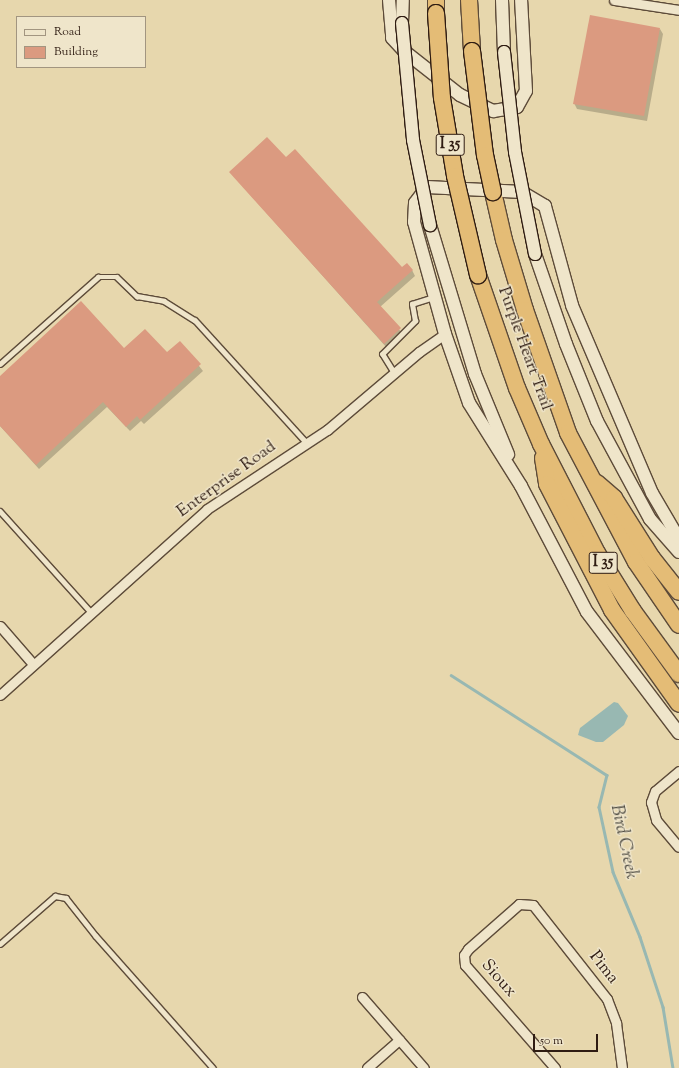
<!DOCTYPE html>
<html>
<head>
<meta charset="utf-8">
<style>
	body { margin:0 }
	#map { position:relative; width:679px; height:1068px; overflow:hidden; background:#e7d7ad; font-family:"Sorts Mill Goudy",serif }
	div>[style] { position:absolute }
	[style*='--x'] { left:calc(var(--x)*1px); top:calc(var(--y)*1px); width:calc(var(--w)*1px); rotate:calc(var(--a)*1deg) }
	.water>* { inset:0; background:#98b8b2 }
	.shadow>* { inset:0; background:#0003 }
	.stream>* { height:2.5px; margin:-1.25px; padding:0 1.25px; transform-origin:1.25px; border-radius:1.25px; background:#98b8b2 }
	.building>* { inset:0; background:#db9a80 }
	.roads { filter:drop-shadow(1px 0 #5d4b39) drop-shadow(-1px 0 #5d4b39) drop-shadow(0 1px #5d4b39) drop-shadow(0 -1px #5d4b39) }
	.service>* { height:4.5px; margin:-2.25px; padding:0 2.25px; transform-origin:2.25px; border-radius:2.25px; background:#efe5ca }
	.minor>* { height:9px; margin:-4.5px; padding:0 4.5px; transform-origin:4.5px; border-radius:4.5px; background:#efe5ca }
	.secondary>* { height:12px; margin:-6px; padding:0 6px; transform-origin:6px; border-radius:6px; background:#efe5ca }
	.motorway>* { height:16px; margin:-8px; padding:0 8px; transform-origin:8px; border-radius:8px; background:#e4bc76 }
	.bridges { filter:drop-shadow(1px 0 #2f1c12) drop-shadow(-1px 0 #2f1c12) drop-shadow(0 1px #2f1c12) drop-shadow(0 -1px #2f1c12) }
	.secondary-bridge>* { height:12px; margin:-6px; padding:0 6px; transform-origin:6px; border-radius:6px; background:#efe5ca }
	.motorway-bridge>* { height:16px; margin:-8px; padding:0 8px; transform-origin:8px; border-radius:8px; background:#e4bc76 }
	span { translate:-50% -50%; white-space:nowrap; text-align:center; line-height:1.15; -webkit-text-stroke:3px #efe5ca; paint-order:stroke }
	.shield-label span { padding:1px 3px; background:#efe5ca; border:1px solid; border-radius:3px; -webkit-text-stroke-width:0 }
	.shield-label { font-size:16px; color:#2f1c12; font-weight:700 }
	.street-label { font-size:17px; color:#2f1c12 }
	.water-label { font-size:18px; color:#4e4b42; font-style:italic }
	.legend { position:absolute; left:16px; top:16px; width:130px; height:52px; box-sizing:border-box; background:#efe5ca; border:1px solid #a29580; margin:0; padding:5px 7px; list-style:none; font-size:12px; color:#2f1c12 }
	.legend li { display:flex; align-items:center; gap:8px; height:20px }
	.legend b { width:20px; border:1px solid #a29580 }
	.scale { position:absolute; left:533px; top:1034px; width:65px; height:18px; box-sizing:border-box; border:2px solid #2f1c12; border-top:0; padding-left:5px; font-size:12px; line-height:14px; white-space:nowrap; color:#2f1c12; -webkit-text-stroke:3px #efe5ca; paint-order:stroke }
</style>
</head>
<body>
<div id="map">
	<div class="water">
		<i style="clip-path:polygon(614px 702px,618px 703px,628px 716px,624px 725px,603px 742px,596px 742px,578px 735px,580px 728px)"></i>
	</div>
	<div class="shadow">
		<i style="clip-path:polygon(660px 29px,663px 34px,647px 121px,577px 109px,574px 103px)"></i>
		<i style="clip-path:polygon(286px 159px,402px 269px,412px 270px,415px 276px,380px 307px,403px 334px,387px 348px,230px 172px)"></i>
		<i style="clip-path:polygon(180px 342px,203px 371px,144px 424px,141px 421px,130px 431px,107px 407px,39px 469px,0 426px,0 377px,124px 349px,167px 354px)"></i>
	</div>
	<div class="stream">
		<i style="--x:451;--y:675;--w:185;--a:32.7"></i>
		<i style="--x:607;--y:775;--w:33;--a:104"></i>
		<i style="--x:599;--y:807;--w:66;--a:77.8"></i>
		<i style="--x:613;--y:872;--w:70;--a:67.4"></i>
		<i style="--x:640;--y:937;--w:74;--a:71.8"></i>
		<i style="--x:663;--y:1007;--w:62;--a:80.7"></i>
	</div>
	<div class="building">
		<i style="clip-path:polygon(590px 15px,660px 28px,644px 116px,573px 104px)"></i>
		<i style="clip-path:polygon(267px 137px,286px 157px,295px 149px,402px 267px,407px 263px,413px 270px,377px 302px,401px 328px,384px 344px,229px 172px)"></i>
		<i style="clip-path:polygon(81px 301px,124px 348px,145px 329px,167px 352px,180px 341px,201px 364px,140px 420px,137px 416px,126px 427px,103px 402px,36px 465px,0 426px,0 376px)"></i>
	</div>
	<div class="roads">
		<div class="service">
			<i style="--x:0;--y:364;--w:131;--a:-41.6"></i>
			<i style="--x:98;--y:277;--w:19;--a:0"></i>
			<i style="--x:117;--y:277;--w:28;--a:44"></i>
			<i style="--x:137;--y:296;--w:27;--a:10"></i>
			<i style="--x:164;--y:301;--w:36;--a:32"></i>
			<i style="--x:195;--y:320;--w:166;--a:47.7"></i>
			<i style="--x:394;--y:373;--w:22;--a:-122"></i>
			<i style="--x:382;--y:354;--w:47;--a:-45"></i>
			<i style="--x:415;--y:321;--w:17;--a:-100"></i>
			<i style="--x:412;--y:304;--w:22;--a:-18"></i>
			<i style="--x:0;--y:511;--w:136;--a:48"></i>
			<i style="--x:0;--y:944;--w:73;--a:-41.1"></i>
			<i style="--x:55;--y:896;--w:11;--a:10"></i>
			<i style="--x:66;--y:898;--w:48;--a:51.7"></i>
			<i style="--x:96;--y:936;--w:176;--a:48.4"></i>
		</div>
		<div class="minor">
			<i style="--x:614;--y:0;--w:66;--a:8.7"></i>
			<i style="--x:0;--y:626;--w:50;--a:49"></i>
			<i style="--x:0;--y:695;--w:278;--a:-41.9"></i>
			<i style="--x:207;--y:509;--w:144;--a:-33.4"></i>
			<i style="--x:327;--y:430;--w:121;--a:-40.3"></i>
			<i style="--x:419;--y:352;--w:32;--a:-35"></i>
			<i style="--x:679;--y:771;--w:31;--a:140"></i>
			<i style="--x:655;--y:791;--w:12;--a:110"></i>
			<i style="--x:651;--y:802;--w:19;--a:74"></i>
			<i style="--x:656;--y:820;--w:35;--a:50"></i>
			<i style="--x:362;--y:997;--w:94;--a:48.9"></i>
			<i style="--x:367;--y:1068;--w:43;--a:-41.2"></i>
			<i style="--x:555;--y:1068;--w:137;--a:-131.1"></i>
			<i style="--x:465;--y:965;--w:10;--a:-96"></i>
			<i style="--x:464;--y:955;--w:7;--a:-56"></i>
			<i style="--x:468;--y:949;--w:68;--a:-41.4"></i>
			<i style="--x:519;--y:904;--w:14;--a:4"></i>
			<i style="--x:533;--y:905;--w:120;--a:51.8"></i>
			<i style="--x:607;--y:999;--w:26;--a:69"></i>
			<i style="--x:616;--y:1023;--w:45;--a:82.4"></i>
		</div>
		<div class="secondary">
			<i style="--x:389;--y:0;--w:38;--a:85"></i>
			<i style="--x:392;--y:38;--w:18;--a:47"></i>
			<i style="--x:404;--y:51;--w:71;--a:38.2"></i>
			<i style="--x:460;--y:95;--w:37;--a:26"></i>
			<i style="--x:493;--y:111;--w:24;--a:-9"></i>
			<i style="--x:517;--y:107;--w:18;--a:-61"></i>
			<i style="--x:526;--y:91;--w:91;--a:-93.1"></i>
			<i style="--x:502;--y:0;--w:52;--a:87.8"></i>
			<i style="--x:402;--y:23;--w:23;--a:-88"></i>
			<i style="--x:430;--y:225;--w:156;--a:73.2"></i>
			<i style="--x:475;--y:374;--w:87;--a:67.6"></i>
			<i style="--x:535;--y:254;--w:95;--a:71"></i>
			<i style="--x:566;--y:344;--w:83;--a:68.1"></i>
			<i style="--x:597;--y:421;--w:111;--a:61.6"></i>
			<i style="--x:650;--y:519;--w:44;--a:48.7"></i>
			<i style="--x:679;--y:539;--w:53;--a:-120.4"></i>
			<i style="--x:652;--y:493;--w:204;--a:-113.1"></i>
			<i style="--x:572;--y:305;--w:103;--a:-105.3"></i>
			<i style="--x:545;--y:206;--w:27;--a:-149"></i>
			<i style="--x:522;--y:192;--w:95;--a:-177"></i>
			<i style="--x:427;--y:187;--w:20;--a:127"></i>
			<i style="--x:415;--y:203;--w:19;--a:93"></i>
			<i style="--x:414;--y:222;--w:116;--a:74.5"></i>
			<i style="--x:445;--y:334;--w:73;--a:70.8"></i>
			<i style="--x:469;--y:403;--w:98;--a:57.9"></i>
			<i style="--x:521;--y:486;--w:142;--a:62.4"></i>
			<i style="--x:587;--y:612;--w:152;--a:52.8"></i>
		</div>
		<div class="motorway">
			<i style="--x:436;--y:0;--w:13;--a:90"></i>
			<i style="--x:469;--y:0;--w:51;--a:86.6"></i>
			<i style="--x:493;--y:192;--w:49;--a:77.1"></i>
			<i style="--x:504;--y:240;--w:73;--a:73.3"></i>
			<i style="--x:525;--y:310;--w:130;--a:70.7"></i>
			<i style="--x:568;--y:433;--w:146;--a:62.2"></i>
			<i style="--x:636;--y:562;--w:76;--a:55.7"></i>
			<i style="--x:478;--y:275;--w:120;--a:71"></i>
			<i style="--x:517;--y:388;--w:61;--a:66.8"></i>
			<i style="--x:541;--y:444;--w:123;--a:62.8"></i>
			<i style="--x:597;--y:553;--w:68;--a:58.2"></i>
			<i style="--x:633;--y:611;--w:78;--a:53.9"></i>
			<i style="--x:543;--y:458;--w:26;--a:81"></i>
			<i style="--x:547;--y:484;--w:142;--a:62.7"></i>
			<i style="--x:612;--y:610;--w:115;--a:54.5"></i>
			<i style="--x:597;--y:483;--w:23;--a:41"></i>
			<i style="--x:614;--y:498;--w:71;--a:57.7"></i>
			<i style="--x:652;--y:558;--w:43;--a:51.5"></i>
		</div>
	</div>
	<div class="bridges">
		<div class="secondary-bridge">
			<i style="--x:402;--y:23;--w:118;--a:84.6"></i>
			<i style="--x:413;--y:140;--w:87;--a:78.7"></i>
			<i style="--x:504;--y:52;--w:101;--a:83.7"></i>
			<i style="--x:515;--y:152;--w:104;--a:78.9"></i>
		</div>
		<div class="motorway-bridge">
			<i style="--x:436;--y:13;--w:85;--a:86"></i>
			<i style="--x:442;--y:98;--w:79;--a:80.5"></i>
			<i style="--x:455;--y:176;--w:102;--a:76.9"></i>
			<i style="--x:472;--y:51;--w:105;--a:82.9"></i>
			<i style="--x:485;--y:155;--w:38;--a:78"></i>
		</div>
	</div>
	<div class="shield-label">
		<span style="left:450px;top:145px">I 35</span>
		<span style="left:603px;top:563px">I 35</span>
	</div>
	<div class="street-label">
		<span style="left:524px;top:349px;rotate:70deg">Purple Heart Trail</span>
		<span style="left:227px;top:480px;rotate:-36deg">Enterprise Road</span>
		<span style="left:603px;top:968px;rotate:52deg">Pima</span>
		<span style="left:498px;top:979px;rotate:49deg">Sioux</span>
	</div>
	<div class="water-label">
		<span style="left:623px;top:842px;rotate:78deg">Bird Creek</span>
	</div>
	<ul class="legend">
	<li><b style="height:5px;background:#efe5ca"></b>Road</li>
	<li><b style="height:11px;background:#db9a80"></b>Building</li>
	</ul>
	<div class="scale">50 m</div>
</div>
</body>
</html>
